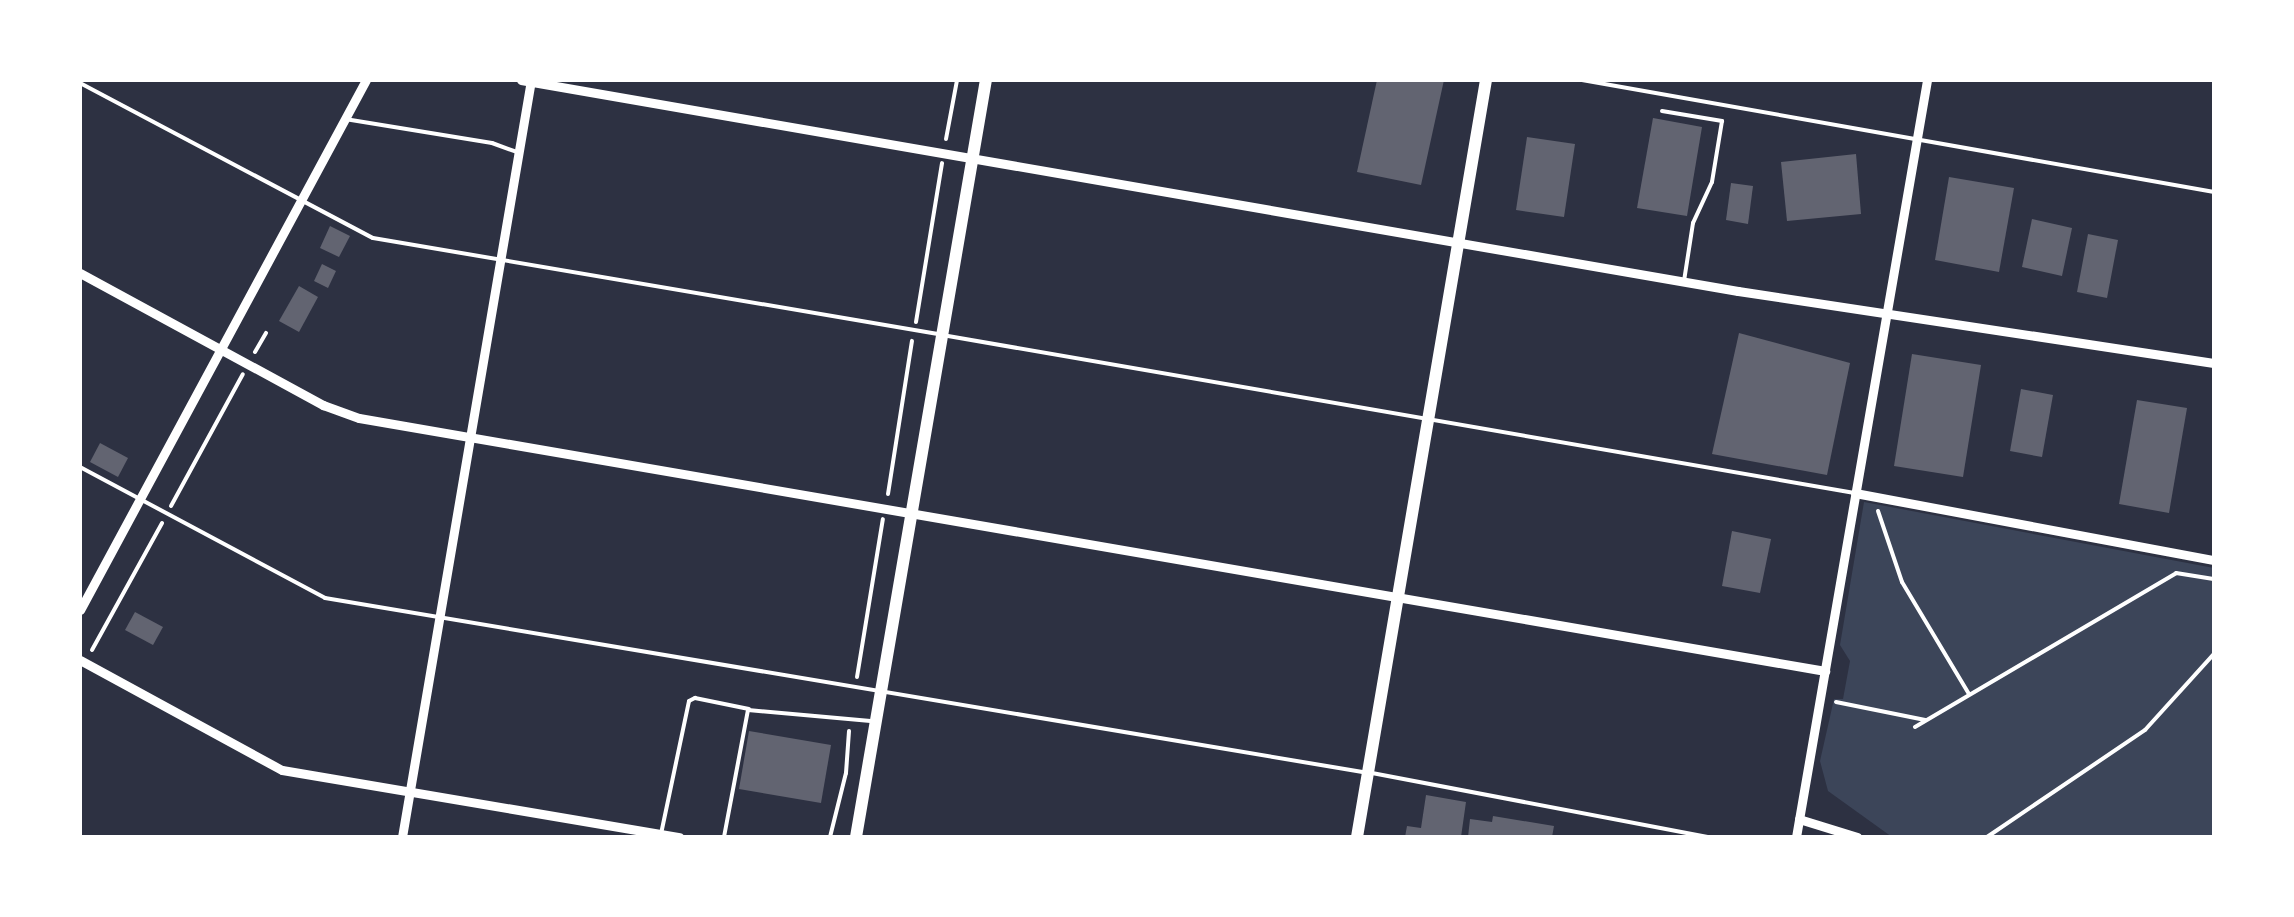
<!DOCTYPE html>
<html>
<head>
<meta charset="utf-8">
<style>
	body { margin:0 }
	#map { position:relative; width:2294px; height:917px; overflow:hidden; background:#2d3142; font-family:"Archivo Narrow",sans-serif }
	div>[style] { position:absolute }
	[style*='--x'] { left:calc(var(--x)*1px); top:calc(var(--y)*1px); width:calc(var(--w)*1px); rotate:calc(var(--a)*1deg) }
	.green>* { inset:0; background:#3c4559 }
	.building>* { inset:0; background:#626471 }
	.path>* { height:4px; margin:-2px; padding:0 2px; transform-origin:2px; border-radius:2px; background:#fff }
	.service>* { height:4px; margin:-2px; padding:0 2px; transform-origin:2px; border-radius:2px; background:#fff }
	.minor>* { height:9px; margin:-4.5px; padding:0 4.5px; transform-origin:4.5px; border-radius:4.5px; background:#fff }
	.secondary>* { height:12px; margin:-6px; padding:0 6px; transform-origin:6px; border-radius:6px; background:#fff }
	span { translate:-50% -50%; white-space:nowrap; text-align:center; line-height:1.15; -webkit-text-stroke:10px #fff; paint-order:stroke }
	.frame { position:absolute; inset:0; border:82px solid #fff; pointer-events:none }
</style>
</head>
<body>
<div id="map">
	<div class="green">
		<i style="clip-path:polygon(1864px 502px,2214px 568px,2214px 837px,1892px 837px,1828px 791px,1820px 761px,1834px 699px,1843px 699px,1850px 661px,1840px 645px)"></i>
	</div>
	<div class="building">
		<i style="clip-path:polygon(1377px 80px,1444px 80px,1421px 185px,1357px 172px)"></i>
		<i style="clip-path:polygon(1653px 118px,1702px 127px,1687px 216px,1637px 208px)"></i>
		<i style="clip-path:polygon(1527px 137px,1575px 144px,1564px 217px,1516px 210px)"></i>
		<i style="clip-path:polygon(1856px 154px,1861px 214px,1787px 221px,1781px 162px)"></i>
		<i style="clip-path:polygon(1949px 177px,2014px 188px,1999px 272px,1935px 260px)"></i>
		<i style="clip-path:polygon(1731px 183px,1753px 186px,1748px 224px,1726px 220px)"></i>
		<i style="clip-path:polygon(2032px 219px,2072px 228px,2062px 276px,2022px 267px)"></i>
		<i style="clip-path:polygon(330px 226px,350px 236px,339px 257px,320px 248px)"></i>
		<i style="clip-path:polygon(2088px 234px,2118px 240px,2107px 298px,2077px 292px)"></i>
		<i style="clip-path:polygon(322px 264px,336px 271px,328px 288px,314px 281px)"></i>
		<i style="clip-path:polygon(299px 286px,318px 297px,299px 332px,279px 321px)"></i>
		<i style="clip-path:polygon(1739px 333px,1850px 363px,1827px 475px,1712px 454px)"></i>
		<i style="clip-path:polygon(1912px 354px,1981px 365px,1963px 477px,1894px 466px)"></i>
		<i style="clip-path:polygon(2021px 389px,2053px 395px,2042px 457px,2010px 451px)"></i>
		<i style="clip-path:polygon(2137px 400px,2187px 408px,2169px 513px,2119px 504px)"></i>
		<i style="clip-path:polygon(100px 443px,128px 458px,118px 477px,90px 462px)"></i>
		<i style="clip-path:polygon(1732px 531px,1771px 539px,1760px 593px,1722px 586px)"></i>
		<i style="clip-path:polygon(135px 612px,163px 627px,153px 645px,125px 630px)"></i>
		<i style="clip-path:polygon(749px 731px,831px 745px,821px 803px,739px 789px)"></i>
		<i style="clip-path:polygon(1426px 795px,1466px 802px,1461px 837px,1405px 837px,1407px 826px,1421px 828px)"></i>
		<i style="clip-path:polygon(1493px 816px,1554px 826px,1552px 837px,1468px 837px,1470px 819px,1492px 822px)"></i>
	</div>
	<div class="path">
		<i style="--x:946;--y:139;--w:60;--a:-79.4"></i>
		<i style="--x:916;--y:322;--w:161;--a:-80.7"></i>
		<i style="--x:255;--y:352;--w:22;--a:-60"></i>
		<i style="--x:888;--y:494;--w:155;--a:-81.1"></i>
		<i style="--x:171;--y:506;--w:150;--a:-61.4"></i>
		<i style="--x:1878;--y:511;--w:75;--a:71.3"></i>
		<i style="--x:1902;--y:582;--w:131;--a:59.1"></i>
		<i style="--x:92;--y:650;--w:145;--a:-61.1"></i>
		<i style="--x:857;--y:677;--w:160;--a:-80.7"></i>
		<i style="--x:1836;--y:702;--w:91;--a:11.4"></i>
		<i style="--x:1915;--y:727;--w:303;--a:-30.5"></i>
		<i style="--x:2176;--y:573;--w:38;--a:9"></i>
		<i style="--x:830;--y:837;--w:66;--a:-76"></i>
		<i style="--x:846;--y:773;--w:42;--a:-85.9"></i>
		<i style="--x:1987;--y:837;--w:191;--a:-34.1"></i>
		<i style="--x:2145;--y:730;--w:103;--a:-47.8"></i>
	</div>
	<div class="service">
		<i style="--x:1582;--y:80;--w:642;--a:10.05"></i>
		<i style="--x:80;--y:83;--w:331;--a:27.9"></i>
		<i style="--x:373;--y:238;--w:573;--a:9.64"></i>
		<i style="--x:1662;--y:111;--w:61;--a:9.5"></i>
		<i style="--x:1722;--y:121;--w:62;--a:99.3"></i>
		<i style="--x:1712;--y:182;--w:45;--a:114.9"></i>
		<i style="--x:1693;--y:223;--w:59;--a:98.8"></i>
		<i style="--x:345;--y:119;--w:149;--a:9.3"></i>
		<i style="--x:492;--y:143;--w:27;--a:20"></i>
		<i style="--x:948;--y:336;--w:920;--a:9.82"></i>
		<i style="--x:80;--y:467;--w:278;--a:28.1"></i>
		<i style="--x:325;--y:598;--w:1052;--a:9.52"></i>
		<i style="--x:1372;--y:773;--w:343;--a:10.8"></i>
		<i style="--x:661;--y:834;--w:136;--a:-78.1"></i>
		<i style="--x:689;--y:701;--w:7;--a:-27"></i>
		<i style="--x:695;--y:698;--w:55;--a:11.5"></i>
		<i style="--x:724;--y:837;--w:129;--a:-79.3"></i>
		<i style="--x:748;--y:710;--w:123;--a:5.1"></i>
	</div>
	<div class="minor">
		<i style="--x:521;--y:80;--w:1235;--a:9.84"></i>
		<i style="--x:1738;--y:291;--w:481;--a:8.6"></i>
		<i style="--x:80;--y:273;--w:277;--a:28.5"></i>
		<i style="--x:323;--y:405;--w:38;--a:20"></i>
		<i style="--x:359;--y:418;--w:1488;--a:9.79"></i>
		<i style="--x:1855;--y:493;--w:365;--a:10.6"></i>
		<i style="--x:80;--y:610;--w:602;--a:-61.65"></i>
		<i style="--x:80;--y:660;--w:230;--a:28.6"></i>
		<i style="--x:282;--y:770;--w:403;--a:9.6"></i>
		<i style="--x:1799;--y:819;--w:61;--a:17.2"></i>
		<i style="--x:402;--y:837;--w:768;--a:-80.33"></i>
		<i style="--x:1796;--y:837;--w:768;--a:-80.18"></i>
	</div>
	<div class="secondary">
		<i style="--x:856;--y:837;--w:768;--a:-80.26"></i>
		<i style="--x:1357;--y:837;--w:768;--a:-80.33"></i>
	</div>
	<div class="frame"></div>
</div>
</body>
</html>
